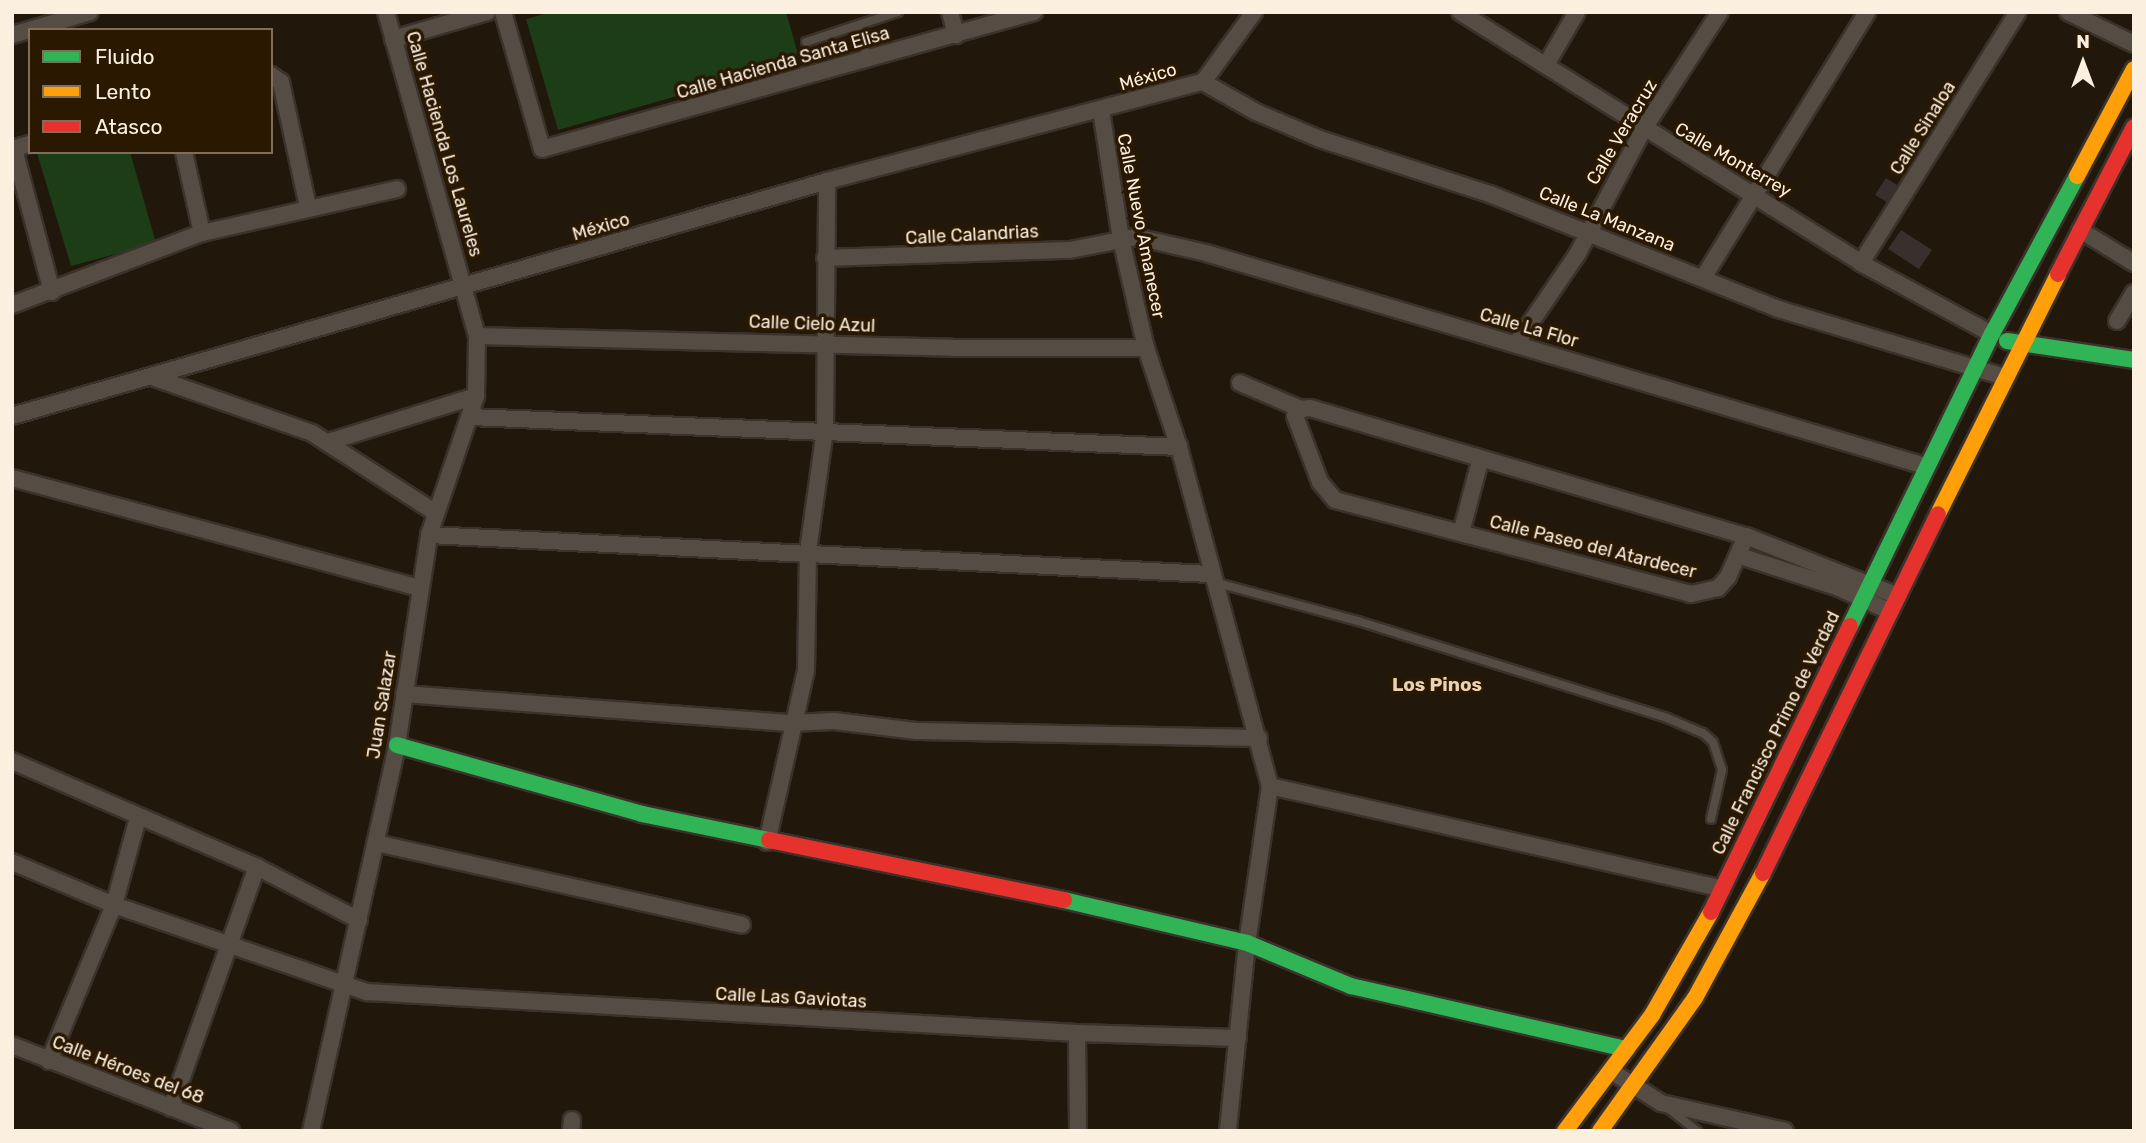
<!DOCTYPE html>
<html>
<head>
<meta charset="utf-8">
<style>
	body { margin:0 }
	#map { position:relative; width:2146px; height:1143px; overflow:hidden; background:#21170a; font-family:Rubik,sans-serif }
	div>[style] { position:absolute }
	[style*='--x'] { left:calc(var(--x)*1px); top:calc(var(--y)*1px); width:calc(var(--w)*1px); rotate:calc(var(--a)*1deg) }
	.green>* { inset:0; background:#1d3d16 }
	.building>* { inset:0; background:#39302d }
	.roads { filter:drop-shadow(2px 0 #3a322b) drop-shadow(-2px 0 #3a322b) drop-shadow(0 2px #3a322b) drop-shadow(0 -2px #3a322b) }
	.lane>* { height:8px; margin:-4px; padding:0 4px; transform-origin:4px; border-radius:4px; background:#554d44 }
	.street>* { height:16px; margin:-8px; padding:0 8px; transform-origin:8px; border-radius:8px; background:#554d44 }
	.fast>* { height:16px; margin:-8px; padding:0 8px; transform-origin:8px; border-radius:8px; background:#30b455 }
	.slow>* { height:16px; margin:-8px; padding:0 8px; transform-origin:8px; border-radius:8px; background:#ff9f0a }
	.jam>* { height:16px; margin:-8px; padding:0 8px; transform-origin:8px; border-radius:8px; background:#e5322d }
	span { translate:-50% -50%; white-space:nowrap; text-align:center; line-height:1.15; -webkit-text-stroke:7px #2a1801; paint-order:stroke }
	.street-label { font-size:18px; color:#fbefe0 }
	.neighbourhood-label { font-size:19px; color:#ead2b5; font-weight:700 }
	.frame { position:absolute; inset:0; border:14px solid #fbefe0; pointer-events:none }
	.legend { position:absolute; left:28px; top:28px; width:245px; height:126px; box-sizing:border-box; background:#2a1801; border:2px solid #7e6e5a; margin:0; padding:9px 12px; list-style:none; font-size:21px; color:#fbefe0 }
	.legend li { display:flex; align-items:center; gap:14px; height:35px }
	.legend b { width:35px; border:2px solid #7e6e5a }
	.north { position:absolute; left:2048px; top:28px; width:70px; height:70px; -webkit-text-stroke:5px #2a1801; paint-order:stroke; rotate:0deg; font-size:19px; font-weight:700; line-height:28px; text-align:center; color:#fbefe0 }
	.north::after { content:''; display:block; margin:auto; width:24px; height:32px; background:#fbefe0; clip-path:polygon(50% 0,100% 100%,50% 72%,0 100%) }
</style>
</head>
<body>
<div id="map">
	<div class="green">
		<i style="clip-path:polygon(551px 12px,786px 12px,800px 61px,558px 130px,526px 19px)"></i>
		<i style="clip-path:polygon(130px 152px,156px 243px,71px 266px,37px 153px)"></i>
	</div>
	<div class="building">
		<i style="clip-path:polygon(1886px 178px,1897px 185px,1887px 202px,1875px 195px)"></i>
		<i style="clip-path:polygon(1901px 230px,1932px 250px,1919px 269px,1888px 249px)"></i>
	</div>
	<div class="roads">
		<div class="lane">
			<i style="--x:858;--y:27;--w:34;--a:73"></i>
			<i style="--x:806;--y:42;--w:97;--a:-18.1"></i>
			<i style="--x:1217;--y:583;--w:146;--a:15.1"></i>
			<i style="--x:1358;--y:621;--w:324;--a:17.4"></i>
			<i style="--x:1667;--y:718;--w:39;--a:23"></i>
			<i style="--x:1703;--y:733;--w:13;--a:42"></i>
			<i style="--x:1713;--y:742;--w:29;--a:72"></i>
			<i style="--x:1722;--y:770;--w:50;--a:102.7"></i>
			<i style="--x:1669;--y:1109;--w:36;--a:38"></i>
		</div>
		<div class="street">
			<i style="--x:503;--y:12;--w:142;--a:74.1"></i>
			<i style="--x:542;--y:149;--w:511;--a:-15.56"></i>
			<i style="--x:950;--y:12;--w:24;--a:75"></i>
			<i style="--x:1460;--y:12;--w:473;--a:32"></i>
			<i style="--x:1861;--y:263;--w:149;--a:28.5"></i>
			<i style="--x:2068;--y:12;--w:73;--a:25.9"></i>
			<i style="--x:12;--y:35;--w:81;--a:-16.4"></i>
			<i style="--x:393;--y:39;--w:98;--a:-16"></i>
			<i style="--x:1546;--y:65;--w:61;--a:-59.7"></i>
			<i style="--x:271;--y:75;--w:12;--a:35"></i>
			<i style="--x:281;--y:82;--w:128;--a:77.8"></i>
			<i style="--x:1203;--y:82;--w:61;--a:29.5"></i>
			<i style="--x:1256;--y:112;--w:69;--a:22.9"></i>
			<i style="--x:1320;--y:139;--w:181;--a:18"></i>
			<i style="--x:1492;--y:195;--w:308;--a:21.7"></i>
			<i style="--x:1778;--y:309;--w:236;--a:16.7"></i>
			<i style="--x:1203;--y:82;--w:87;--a:-53.9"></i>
			<i style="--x:1101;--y:110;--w:131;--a:81.2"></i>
			<i style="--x:1121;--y:239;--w:112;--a:77.1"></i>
			<i style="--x:1146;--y:348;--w:104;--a:71.6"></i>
			<i style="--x:1179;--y:447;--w:351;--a:75"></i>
			<i style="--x:1270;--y:786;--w:159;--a:98.3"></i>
			<i style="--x:1247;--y:943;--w:189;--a:95.8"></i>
			<i style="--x:12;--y:149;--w:19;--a:-16"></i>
			<i style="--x:14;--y:149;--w:148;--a:75.1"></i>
			<i style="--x:184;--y:152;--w:83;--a:77.5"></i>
			<i style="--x:2080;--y:230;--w:63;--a:31.4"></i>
			<i style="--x:825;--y:258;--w:245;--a:-1.9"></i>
			<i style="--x:1070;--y:250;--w:67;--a:-11.1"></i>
			<i style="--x:1136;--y:237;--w:72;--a:12.9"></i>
			<i style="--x:1206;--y:253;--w:750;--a:16.5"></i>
			<i style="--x:1861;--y:263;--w:296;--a:-58"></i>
			<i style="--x:1703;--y:278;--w:312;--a:-58.3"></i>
			<i style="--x:12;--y:305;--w:203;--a:-20.8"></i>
			<i style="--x:202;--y:233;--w:200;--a:-12.7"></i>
			<i style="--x:2117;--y:321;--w:33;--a:-59"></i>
			<i style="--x:477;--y:336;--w:476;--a:1.4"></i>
			<i style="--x:953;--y:348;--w:193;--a:0"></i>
			<i style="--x:1516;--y:344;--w:110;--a:-55.7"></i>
			<i style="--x:1578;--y:253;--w:139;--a:-62.1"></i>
			<i style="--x:1643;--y:130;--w:141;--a:-56.9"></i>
			<i style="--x:155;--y:378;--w:166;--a:19.3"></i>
			<i style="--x:312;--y:433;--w:148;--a:32.8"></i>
			<i style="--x:1240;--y:383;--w:66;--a:23.1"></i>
			<i style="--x:12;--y:416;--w:848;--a:-16.08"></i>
			<i style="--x:827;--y:181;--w:389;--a:-14.8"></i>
			<i style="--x:470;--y:417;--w:710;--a:2.42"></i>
			<i style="--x:328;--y:442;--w:155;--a:-17.3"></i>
			<i style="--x:12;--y:478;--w:422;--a:15.1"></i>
			<i style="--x:1461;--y:533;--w:74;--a:-75.2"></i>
			<i style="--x:429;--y:535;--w:783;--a:2.86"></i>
			<i style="--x:1746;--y:536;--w:45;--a:113.7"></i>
			<i style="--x:1728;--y:577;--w:15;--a:132"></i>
			<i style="--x:1718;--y:588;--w:28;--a:167"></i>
			<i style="--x:1691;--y:594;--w:368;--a:-165.2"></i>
			<i style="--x:1335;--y:500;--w:23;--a:-130"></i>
			<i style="--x:1320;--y:482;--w:71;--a:-110.7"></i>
			<i style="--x:1295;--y:416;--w:9;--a:-49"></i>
			<i style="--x:1301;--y:409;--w:9;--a:-6"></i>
			<i style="--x:1310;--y:408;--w:454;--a:16.4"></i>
			<i style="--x:1746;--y:536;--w:161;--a:21.5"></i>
			<i style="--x:1740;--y:556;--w:104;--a:17.9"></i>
			<i style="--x:1839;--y:588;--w:55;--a:24.7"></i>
			<i style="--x:404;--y:694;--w:389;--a:4.3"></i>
			<i style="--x:792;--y:723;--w:42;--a:-2.7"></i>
			<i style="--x:834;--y:721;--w:84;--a:6.9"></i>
			<i style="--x:917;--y:731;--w:342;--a:1.2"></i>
			<i style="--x:12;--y:761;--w:267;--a:23.4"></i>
			<i style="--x:257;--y:867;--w:115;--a:27.5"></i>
			<i style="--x:1270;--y:786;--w:464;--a:12.8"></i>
			<i style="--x:767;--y:842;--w:176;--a:-77.2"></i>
			<i style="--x:806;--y:670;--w:119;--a:-89"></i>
			<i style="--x:808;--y:551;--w:122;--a:-82"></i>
			<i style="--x:825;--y:430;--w:249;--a:-89.5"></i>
			<i style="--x:376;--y:843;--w:375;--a:12.6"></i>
			<i style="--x:12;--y:862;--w:111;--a:22.9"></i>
			<i style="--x:114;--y:905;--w:268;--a:19"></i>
			<i style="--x:367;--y:992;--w:711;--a:3.3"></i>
			<i style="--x:1077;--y:1033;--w:161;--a:1.8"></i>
			<i style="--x:1077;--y:1033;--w:98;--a:89.4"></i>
			<i style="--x:12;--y:1045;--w:235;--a:21.4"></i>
			<i style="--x:49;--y:1061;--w:169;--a:-67.4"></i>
			<i style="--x:114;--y:905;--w:90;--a:-74.6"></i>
			<i style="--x:1611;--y:1071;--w:59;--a:32.6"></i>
			<i style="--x:1661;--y:1103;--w:127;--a:12.7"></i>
			<i style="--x:171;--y:1108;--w:256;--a:-70.4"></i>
			<i style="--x:311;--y:1131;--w:395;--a:-77.4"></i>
			<i style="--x:397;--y:745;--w:212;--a:-81.3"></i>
			<i style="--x:429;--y:535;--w:147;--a:-71.3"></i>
			<i style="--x:476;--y:396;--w:60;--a:-89"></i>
			<i style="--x:477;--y:336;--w:337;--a:-105.7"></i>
			<i style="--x:571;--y:1131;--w:11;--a:-85"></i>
		</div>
		<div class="fast">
			<i style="--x:2007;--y:341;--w:128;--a:8.5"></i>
			<i style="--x:1850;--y:626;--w:325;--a:-64.1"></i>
			<i style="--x:1992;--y:334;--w:179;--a:-61.7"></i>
			<i style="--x:397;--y:745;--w:255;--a:15.7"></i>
			<i style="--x:642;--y:814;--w:130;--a:11.6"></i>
			<i style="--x:1064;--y:900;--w:188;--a:13.2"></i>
			<i style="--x:1247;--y:943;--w:113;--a:22.5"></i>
			<i style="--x:1351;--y:986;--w:283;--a:12.9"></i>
		</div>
		<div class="slow">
			<i style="--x:2077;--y:176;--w:121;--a:-62"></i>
			<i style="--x:1938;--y:514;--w:268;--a:-63.4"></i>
			<i style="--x:1565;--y:1131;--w:145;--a:-53.1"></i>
			<i style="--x:1652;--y:1015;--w:119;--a:-60.2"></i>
			<i style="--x:1600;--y:1131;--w:163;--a:-54.5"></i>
			<i style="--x:1695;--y:998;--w:142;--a:-61.5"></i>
		</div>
		<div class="jam">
			<i style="--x:2058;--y:274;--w:165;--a:-62.7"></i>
			<i style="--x:769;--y:840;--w:301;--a:11.5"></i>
			<i style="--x:1763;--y:873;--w:399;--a:-64"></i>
			<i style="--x:1711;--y:912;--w:318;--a:-64.1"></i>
		</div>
	</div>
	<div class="street-label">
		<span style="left:783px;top:63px;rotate:-16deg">Calle Hacienda Santa Elisa</span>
		<span style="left:1148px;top:77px;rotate:-16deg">México</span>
		<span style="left:1923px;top:128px;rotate:-58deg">Calle Sinaloa</span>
		<span style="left:1622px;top:132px;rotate:-59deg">Calle Veracruz</span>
		<span style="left:444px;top:144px;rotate:74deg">Calle Hacienda Los Laureles</span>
		<span style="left:1733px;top:160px;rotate:30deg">Calle Monterrey</span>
		<span style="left:1607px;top:219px;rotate:22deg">Calle La Manzana</span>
		<span style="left:1141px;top:226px;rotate:79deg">Calle Nuevo Amanecer</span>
		<span style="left:601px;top:227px;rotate:-16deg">México</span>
		<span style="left:972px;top:235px;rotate:-3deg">Calle Calandrias</span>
		<span style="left:812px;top:324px;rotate:2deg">Calle Cielo Azul</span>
		<span style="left:1529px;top:328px;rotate:16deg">Calle La Flor</span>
		<span style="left:1593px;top:547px;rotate:14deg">Calle Paseo del Atardecer</span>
		<span style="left:382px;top:705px;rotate:-81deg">Juan Salazar</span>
		<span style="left:1776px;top:733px;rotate:-64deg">Calle Francisco Primo de Verdad</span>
		<span style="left:791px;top:998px;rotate:3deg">Calle Las Gaviotas</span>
		<span style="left:128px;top:1070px;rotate:21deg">Calle Héroes del 68</span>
	</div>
	<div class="neighbourhood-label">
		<span style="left:1437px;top:685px">Los Pinos</span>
	</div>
	<div class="frame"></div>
	<ul class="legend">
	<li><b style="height:9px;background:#30b455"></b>Fluido</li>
	<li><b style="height:9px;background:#ff9f0a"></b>Lento</li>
	<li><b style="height:9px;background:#e5322d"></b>Atasco</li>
	</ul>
	<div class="north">N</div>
</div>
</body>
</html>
